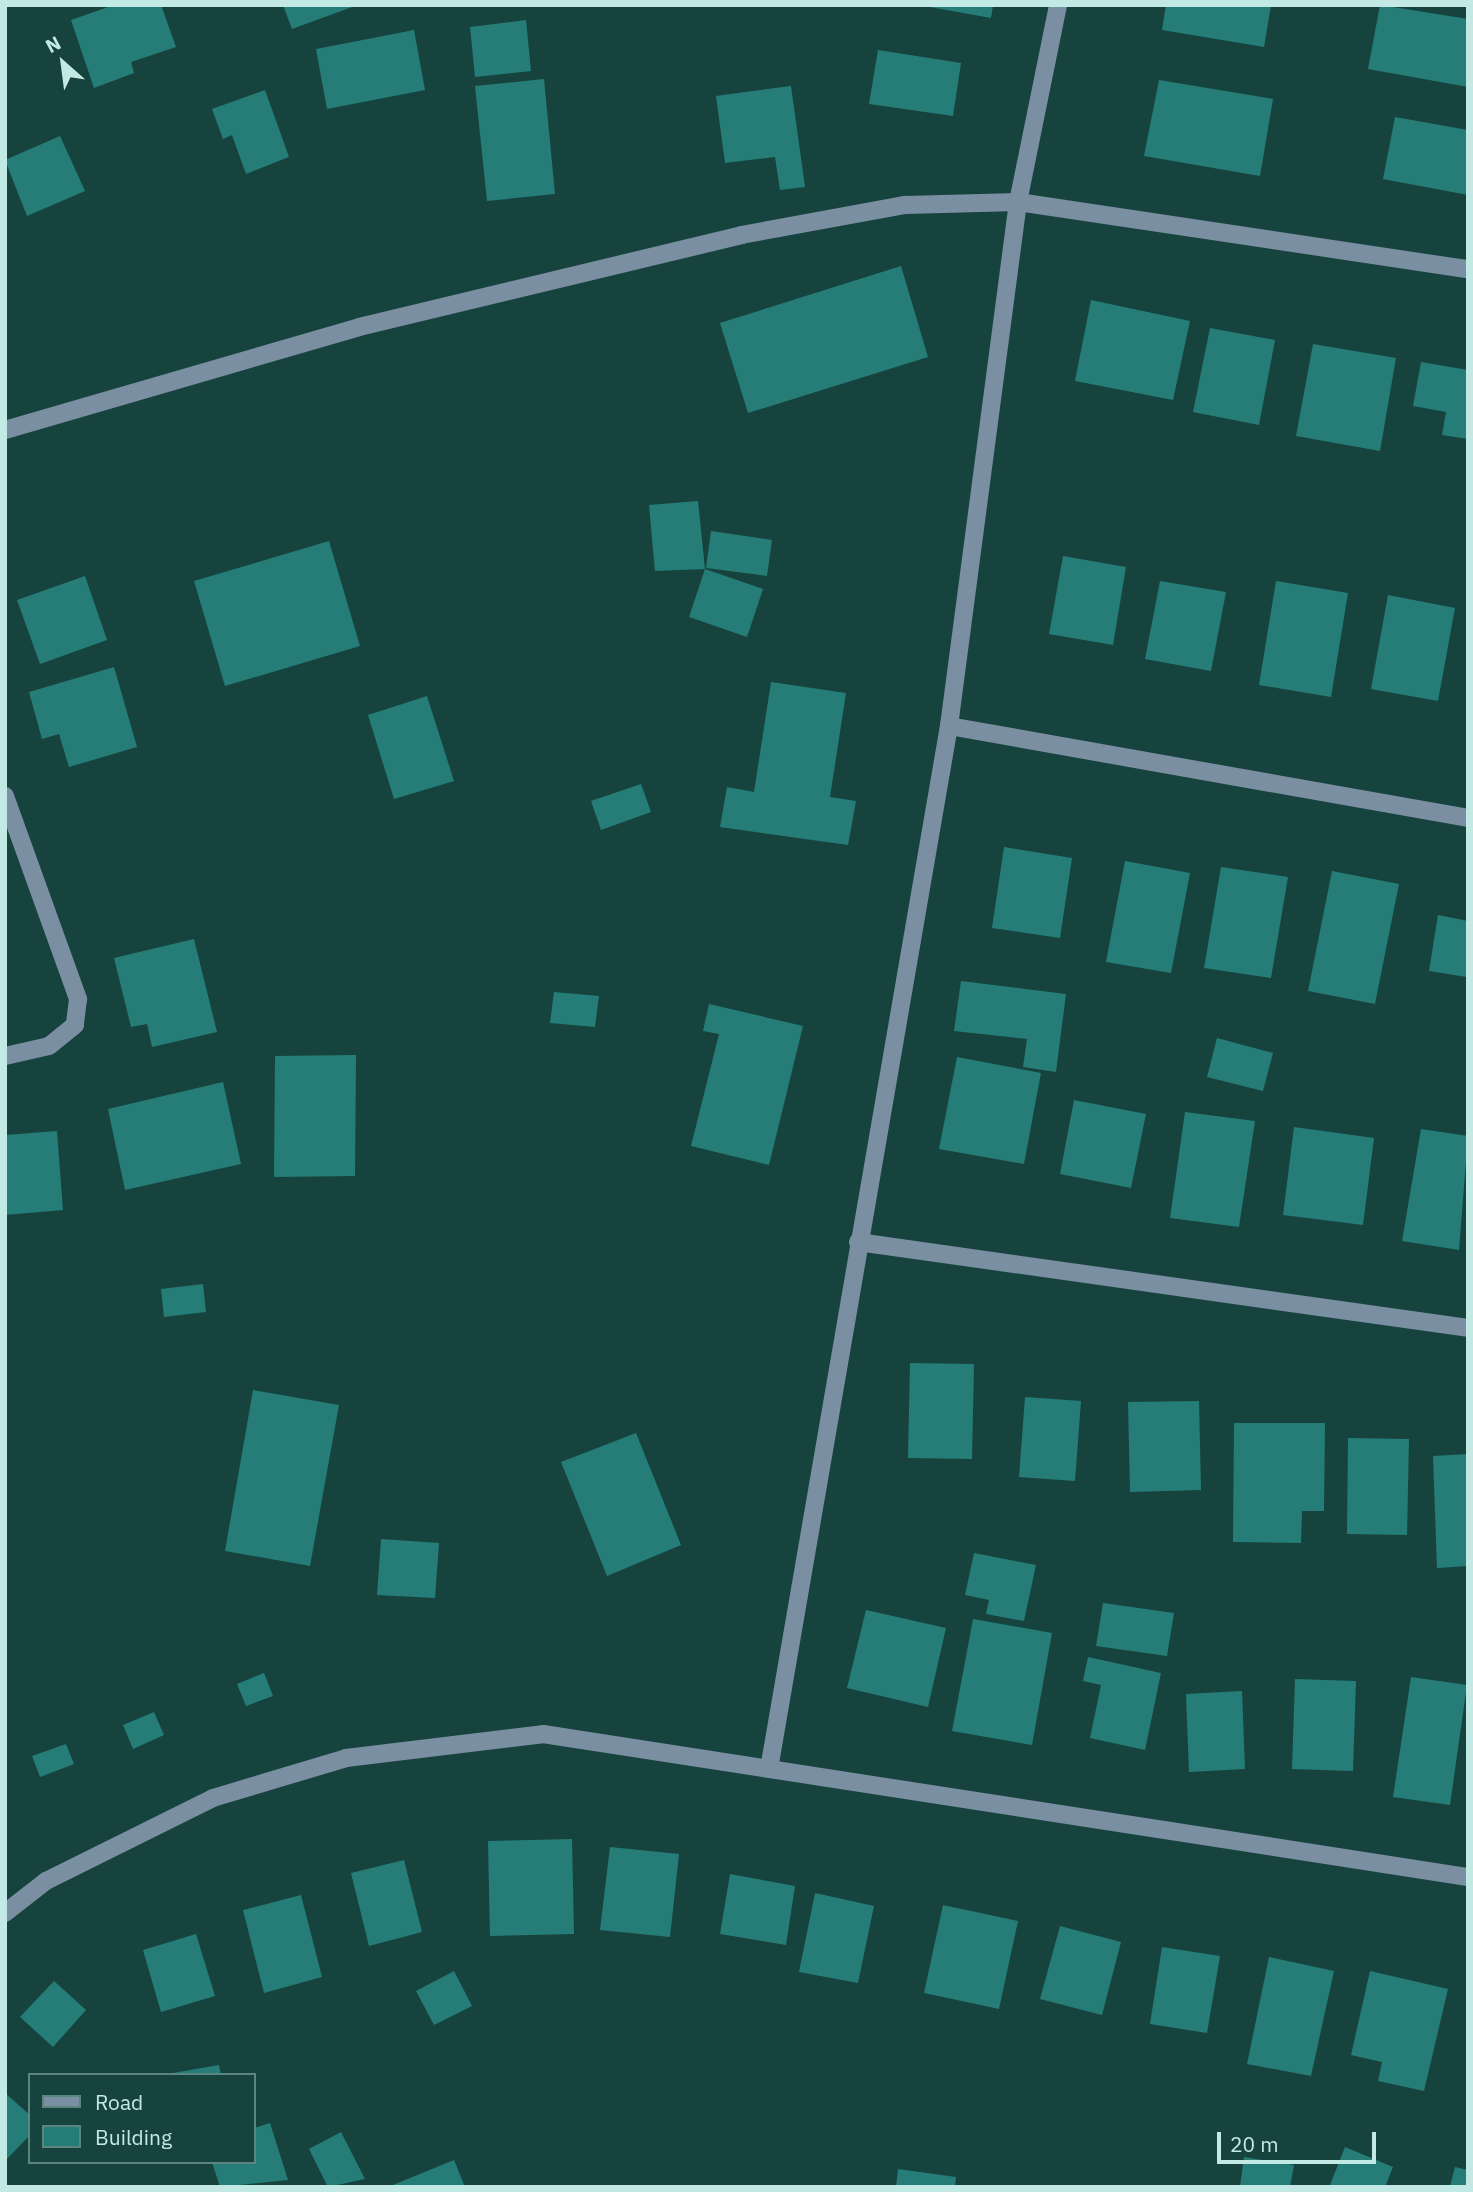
<!DOCTYPE html>
<html>
<head>
<meta charset="utf-8">
<style>
	body { margin:0 }
	#map { position:relative; width:1473px; height:2192px; overflow:hidden; background:#17433f; font-family:"IBM Plex Sans",sans-serif }
	div>[style] { position:absolute }
	[style*='--x'] { left:calc(var(--x)*1px); top:calc(var(--y)*1px); width:calc(var(--w)*1px); rotate:calc(var(--a)*1deg) }
	.building>* { inset:0; background:#267d77 }
	.minor>* { height:18px; margin:-9px; padding:0 9px; transform-origin:9px; border-radius:9px; background:#7b8fa2 }
	span { translate:-50% -50%; white-space:nowrap; text-align:center; line-height:1.15; -webkit-text-stroke:7px #17433f; paint-order:stroke }
	.frame { position:absolute; inset:0; border:7px solid #c2e9e4; pointer-events:none }
	.legend { position:absolute; left:28px; top:2073px; width:228px; height:91px; box-sizing:border-box; background:#17433f; border:2px solid #5b8581; margin:0; padding:9px 12px; list-style:none; font-size:21px; color:#c2e9e4 }
	.legend li { display:flex; align-items:center; gap:14px; height:35px }
	.legend b { width:35px; border:2px solid #5b8581 }
	.north { position:absolute; left:28px; top:28px; width:70px; height:70px; -webkit-text-stroke:5px #17433f; paint-order:stroke; rotate:332deg; font-size:19px; font-weight:700; line-height:28px; text-align:center; color:#c2e9e4 }
	.north::after { content:''; display:block; margin:auto; width:24px; height:32px; background:#c2e9e4; clip-path:polygon(50% 0,100% 100%,50% 72%,0 100%) }
	.scale { position:absolute; left:1217px; top:2132px; width:159px; height:32px; box-sizing:border-box; border:4px solid #c2e9e4; border-top:0; padding-left:9px; font-size:21px; line-height:24px; white-space:nowrap; color:#c2e9e4; -webkit-text-stroke:5px #17433f; paint-order:stroke }
</style>
</head>
<body>
<div id="map">
	<div class="building">
		<i style="clip-path:polygon(114px 5px,161px 5px,176px 47px,131px 62px,134px 73px,94px 88px,71px 20px)"></i>
		<i style="clip-path:polygon(283px 5px,355px 5px,355px 6px,292px 29px)"></i>
		<i style="clip-path:polygon(919px 5px,993px 5px,991px 18px)"></i>
		<i style="clip-path:polygon(1166px 5px,1271px 5px,1264px 47px,1162px 30px)"></i>
		<i style="clip-path:polygon(1380px 5px,1468px 19px,1468px 87px,1368px 69px)"></i>
		<i style="clip-path:polygon(526px 20px,531px 71px,475px 77px,470px 27px)"></i>
		<i style="clip-path:polygon(414px 30px,425px 90px,327px 109px,316px 49px)"></i>
		<i style="clip-path:polygon(878px 50px,961px 63px,953px 116px,869px 104px)"></i>
		<i style="clip-path:polygon(544px 79px,555px 194px,487px 201px,475px 86px)"></i>
		<i style="clip-path:polygon(1159px 80px,1273px 99px,1260px 176px,1144px 156px)"></i>
		<i style="clip-path:polygon(791px 86px,805px 187px,780px 190px,775px 157px,725px 163px,716px 96px)"></i>
		<i style="clip-path:polygon(265px 90px,289px 157px,246px 174px,232px 135px,223px 139px,212px 109px)"></i>
		<i style="clip-path:polygon(1395px 117px,1468px 130px,1468px 195px,1383px 179px)"></i>
		<i style="clip-path:polygon(60px 136px,85px 191px,27px 216px,5px 160px)"></i>
		<i style="clip-path:polygon(901px 266px,928px 357px,748px 413px,720px 323px)"></i>
		<i style="clip-path:polygon(1091px 300px,1190px 321px,1173px 400px,1075px 381px)"></i>
		<i style="clip-path:polygon(1210px 328px,1275px 340px,1259px 425px,1193px 412px)"></i>
		<i style="clip-path:polygon(1313px 344px,1396px 358px,1380px 451px,1296px 436px)"></i>
		<i style="clip-path:polygon(1421px 362px,1468px 370px,1468px 439px,1442px 435px,1446px 412px,1413px 406px)"></i>
		<i style="clip-path:polygon(698px 501px,705px 569px,655px 571px,649px 505px)"></i>
		<i style="clip-path:polygon(711px 531px,772px 540px,767px 576px,706px 568px)"></i>
		<i style="clip-path:polygon(329px 541px,360px 646px,225px 686px,194px 581px)"></i>
		<i style="clip-path:polygon(1063px 556px,1126px 567px,1113px 645px,1049px 634px)"></i>
		<i style="clip-path:polygon(705px 569px,763px 589px,747px 637px,689px 617px)"></i>
		<i style="clip-path:polygon(85px 576px,107px 640px,40px 664px,17px 600px)"></i>
		<i style="clip-path:polygon(1160px 581px,1226px 592px,1211px 671px,1145px 659px)"></i>
		<i style="clip-path:polygon(1276px 581px,1348px 593px,1331px 697px,1259px 685px)"></i>
		<i style="clip-path:polygon(1388px 595px,1455px 608px,1438px 701px,1371px 689px)"></i>
		<i style="clip-path:polygon(114px 667px,137px 747px,69px 767px,59px 734px,42px 739px,29px 692px)"></i>
		<i style="clip-path:polygon(771px 682px,846px 693px,830px 797px,856px 801px,848px 845px,720px 827px,727px 787px,754px 792px)"></i>
		<i style="clip-path:polygon(427px 696px,454px 781px,394px 799px,368px 715px)"></i>
		<i style="clip-path:polygon(641px 784px,651px 812px,601px 830px,591px 801px)"></i>
		<i style="clip-path:polygon(1004px 847px,1072px 858px,1060px 938px,992px 928px)"></i>
		<i style="clip-path:polygon(1125px 861px,1190px 873px,1171px 973px,1106px 962px)"></i>
		<i style="clip-path:polygon(1221px 867px,1288px 877px,1271px 978px,1204px 968px)"></i>
		<i style="clip-path:polygon(1332px 871px,1399px 884px,1375px 1004px,1308px 991px)"></i>
		<i style="clip-path:polygon(1438px 915px,1468px 921px,1467px 977px,1429px 971px)"></i>
		<i style="clip-path:polygon(194px 939px,217px 1032px,152px 1047px,147px 1024px,131px 1027px,114px 958px)"></i>
		<i style="clip-path:polygon(961px 981px,1066px 994px,1056px 1072px,1023px 1067px,1027px 1039px,954px 1031px)"></i>
		<i style="clip-path:polygon(554px 992px,599px 996px,595px 1027px,550px 1023px)"></i>
		<i style="clip-path:polygon(709px 1004px,803px 1026px,769px 1165px,691px 1146px,719px 1034px,703px 1031px)"></i>
		<i style="clip-path:polygon(1217px 1038px,1273px 1053px,1263px 1091px,1207px 1077px)"></i>
		<i style="clip-path:polygon(356px 1055px,355px 1176px,274px 1177px,275px 1056px)"></i>
		<i style="clip-path:polygon(957px 1057px,1041px 1073px,1024px 1164px,939px 1149px)"></i>
		<i style="clip-path:polygon(223px 1082px,241px 1164px,125px 1190px,108px 1109px)"></i>
		<i style="clip-path:polygon(1074px 1100px,1146px 1114px,1131px 1188px,1060px 1174px)"></i>
		<i style="clip-path:polygon(1185px 1112px,1255px 1121px,1239px 1227px,1170px 1218px)"></i>
		<i style="clip-path:polygon(1294px 1127px,1374px 1138px,1363px 1225px,1283px 1215px)"></i>
		<i style="clip-path:polygon(1421px 1129px,1468px 1136px,1459px 1250px,1402px 1241px)"></i>
		<i style="clip-path:polygon(57px 1131px,63px 1210px,5px 1215px,5px 1135px)"></i>
		<i style="clip-path:polygon(203px 1284px,206px 1312px,164px 1317px,161px 1289px)"></i>
		<i style="clip-path:polygon(910px 1363px,974px 1364px,972px 1459px,908px 1458px)"></i>
		<i style="clip-path:polygon(253px 1390px,339px 1405px,310px 1566px,225px 1551px)"></i>
		<i style="clip-path:polygon(1025px 1397px,1081px 1401px,1075px 1481px,1019px 1477px)"></i>
		<i style="clip-path:polygon(1199px 1401px,1201px 1490px,1130px 1492px,1128px 1402px)"></i>
		<i style="clip-path:polygon(1234px 1423px,1325px 1423px,1324px 1511px,1302px 1511px,1301px 1543px,1233px 1542px)"></i>
		<i style="clip-path:polygon(636px 1433px,681px 1545px,607px 1576px,561px 1462px)"></i>
		<i style="clip-path:polygon(1348px 1438px,1409px 1439px,1407px 1535px,1347px 1534px)"></i>
		<i style="clip-path:polygon(1468px 1454px,1468px 1566px,1437px 1568px,1433px 1456px)"></i>
		<i style="clip-path:polygon(381px 1539px,439px 1543px,435px 1598px,377px 1595px)"></i>
		<i style="clip-path:polygon(974px 1553px,1036px 1565px,1024px 1621px,986px 1614px,989px 1600px,965px 1595px)"></i>
		<i style="clip-path:polygon(1103px 1603px,1174px 1613px,1167px 1656px,1096px 1646px)"></i>
		<i style="clip-path:polygon(866px 1610px,946px 1628px,928px 1707px,847px 1688px)"></i>
		<i style="clip-path:polygon(973px 1619px,1052px 1633px,1032px 1745px,952px 1731px)"></i>
		<i style="clip-path:polygon(1088px 1657px,1161px 1673px,1145px 1750px,1090px 1738px,1101px 1685px,1083px 1681px)"></i>
		<i style="clip-path:polygon(264px 1673px,273px 1696px,246px 1706px,237px 1684px)"></i>
		<i style="clip-path:polygon(1411px 1677px,1467px 1685px,1450px 1805px,1393px 1797px)"></i>
		<i style="clip-path:polygon(1295px 1679px,1356px 1681px,1353px 1771px,1292px 1769px)"></i>
		<i style="clip-path:polygon(1242px 1691px,1245px 1769px,1189px 1772px,1186px 1694px)"></i>
		<i style="clip-path:polygon(154px 1712px,164px 1735px,133px 1749px,123px 1725px)"></i>
		<i style="clip-path:polygon(66px 1744px,74px 1764px,40px 1777px,32px 1756px)"></i>
		<i style="clip-path:polygon(572px 1839px,574px 1934px,490px 1936px,488px 1841px)"></i>
		<i style="clip-path:polygon(610px 1847px,679px 1854px,670px 1937px,600px 1930px)"></i>
		<i style="clip-path:polygon(404px 1860px,422px 1932px,369px 1946px,351px 1873px)"></i>
		<i style="clip-path:polygon(730px 1874px,795px 1886px,786px 1945px,720px 1934px)"></i>
		<i style="clip-path:polygon(815px 1893px,874px 1906px,858px 1983px,799px 1972px)"></i>
		<i style="clip-path:polygon(301px 1895px,322px 1977px,264px 1993px,243px 1910px)"></i>
		<i style="clip-path:polygon(943px 1905px,1018px 1921px,999px 2009px,924px 1993px)"></i>
		<i style="clip-path:polygon(1060px 1926px,1121px 1942px,1102px 2015px,1040px 1999px)"></i>
		<i style="clip-path:polygon(196px 1934px,215px 1996px,161px 2012px,143px 1950px)"></i>
		<i style="clip-path:polygon(1162px 1947px,1220px 1956px,1207px 2033px,1150px 2024px)"></i>
		<i style="clip-path:polygon(1269px 1957px,1334px 1971px,1311px 2076px,1247px 2064px)"></i>
		<i style="clip-path:polygon(454px 1971px,472px 2006px,434px 2025px,416px 1991px)"></i>
		<i style="clip-path:polygon(1370px 1971px,1448px 1989px,1424px 2091px,1378px 2081px,1382px 2062px,1351px 2055px)"></i>
		<i style="clip-path:polygon(54px 1981px,86px 2010px,53px 2047px,20px 2017px)"></i>
		<i style="clip-path:polygon(219px 2065px,221px 2075px,173px 2075px,173px 2073px)"></i>
		<i style="clip-path:polygon(5px 2093px,30px 2115px,30px 2135px,5px 2161px)"></i>
		<i style="clip-path:polygon(270px 2123px,288px 2180px,220px 2187px,212px 2162px,254px 2162px,254px 2128px)"></i>
		<i style="clip-path:polygon(341px 2132px,365px 2179px,328px 2187px,309px 2149px)"></i>
		<i style="clip-path:polygon(1345px 2147px,1393px 2167px,1385px 2187px,1330px 2185px)"></i>
		<i style="clip-path:polygon(1244px 2157px,1294px 2165px,1290px 2187px,1240px 2187px)"></i>
		<i style="clip-path:polygon(454px 2160px,465px 2187px,388px 2187px)"></i>
		<i style="clip-path:polygon(1455px 2167px,1468px 2170px,1468px 2187px,1450px 2187px)"></i>
		<i style="clip-path:polygon(898px 2169px,956px 2177px,955px 2187px,896px 2187px)"></i>
	</div>
	<div class="minor">
		<i style="--x:5;--y:430;--w:369;--a:-16.2"></i>
		<i style="--x:359;--y:327;--w:393;--a:-13.5"></i>
		<i style="--x:741;--y:235;--w:167;--a:-10.4"></i>
		<i style="--x:905;--y:205;--w:113;--a:-1.5"></i>
		<i style="--x:1018;--y:202;--w:201;--a:-78.5"></i>
		<i style="--x:949;--y:726;--w:527;--a:10.05"></i>
		<i style="--x:5;--y:796;--w:216;--a:70.2"></i>
		<i style="--x:78;--y:999;--w:26;--a:97"></i>
		<i style="--x:75;--y:1025;--w:33;--a:141"></i>
		<i style="--x:49;--y:1046;--w:45;--a:167.2"></i>
		<i style="--x:858;--y:1242;--w:616;--a:8.02"></i>
		<i style="--x:769;--y:1769;--w:1058;--a:-80.21"></i>
		<i style="--x:949;--y:726;--w:529;--a:-82.5"></i>
		<i style="--x:1018;--y:202;--w:455;--a:8.5"></i>
		<i style="--x:5;--y:1913;--w:52;--a:-38"></i>
		<i style="--x:46;--y:1881;--w:186;--a:-26.4"></i>
		<i style="--x:213;--y:1798;--w:139;--a:-16.7"></i>
		<i style="--x:346;--y:1758;--w:198;--a:-6.9"></i>
		<i style="--x:543;--y:1734;--w:936;--a:8.79"></i>
	</div>
	<div class="frame"></div>
	<ul class="legend">
	<li><b style="height:9px;background:#7b8fa2"></b>Road</li>
	<li><b style="height:19px;background:#267d77"></b>Building</li>
	</ul>
	<div class="north">N</div>
	<div class="scale">20 m</div>
</div>
</body>
</html>
